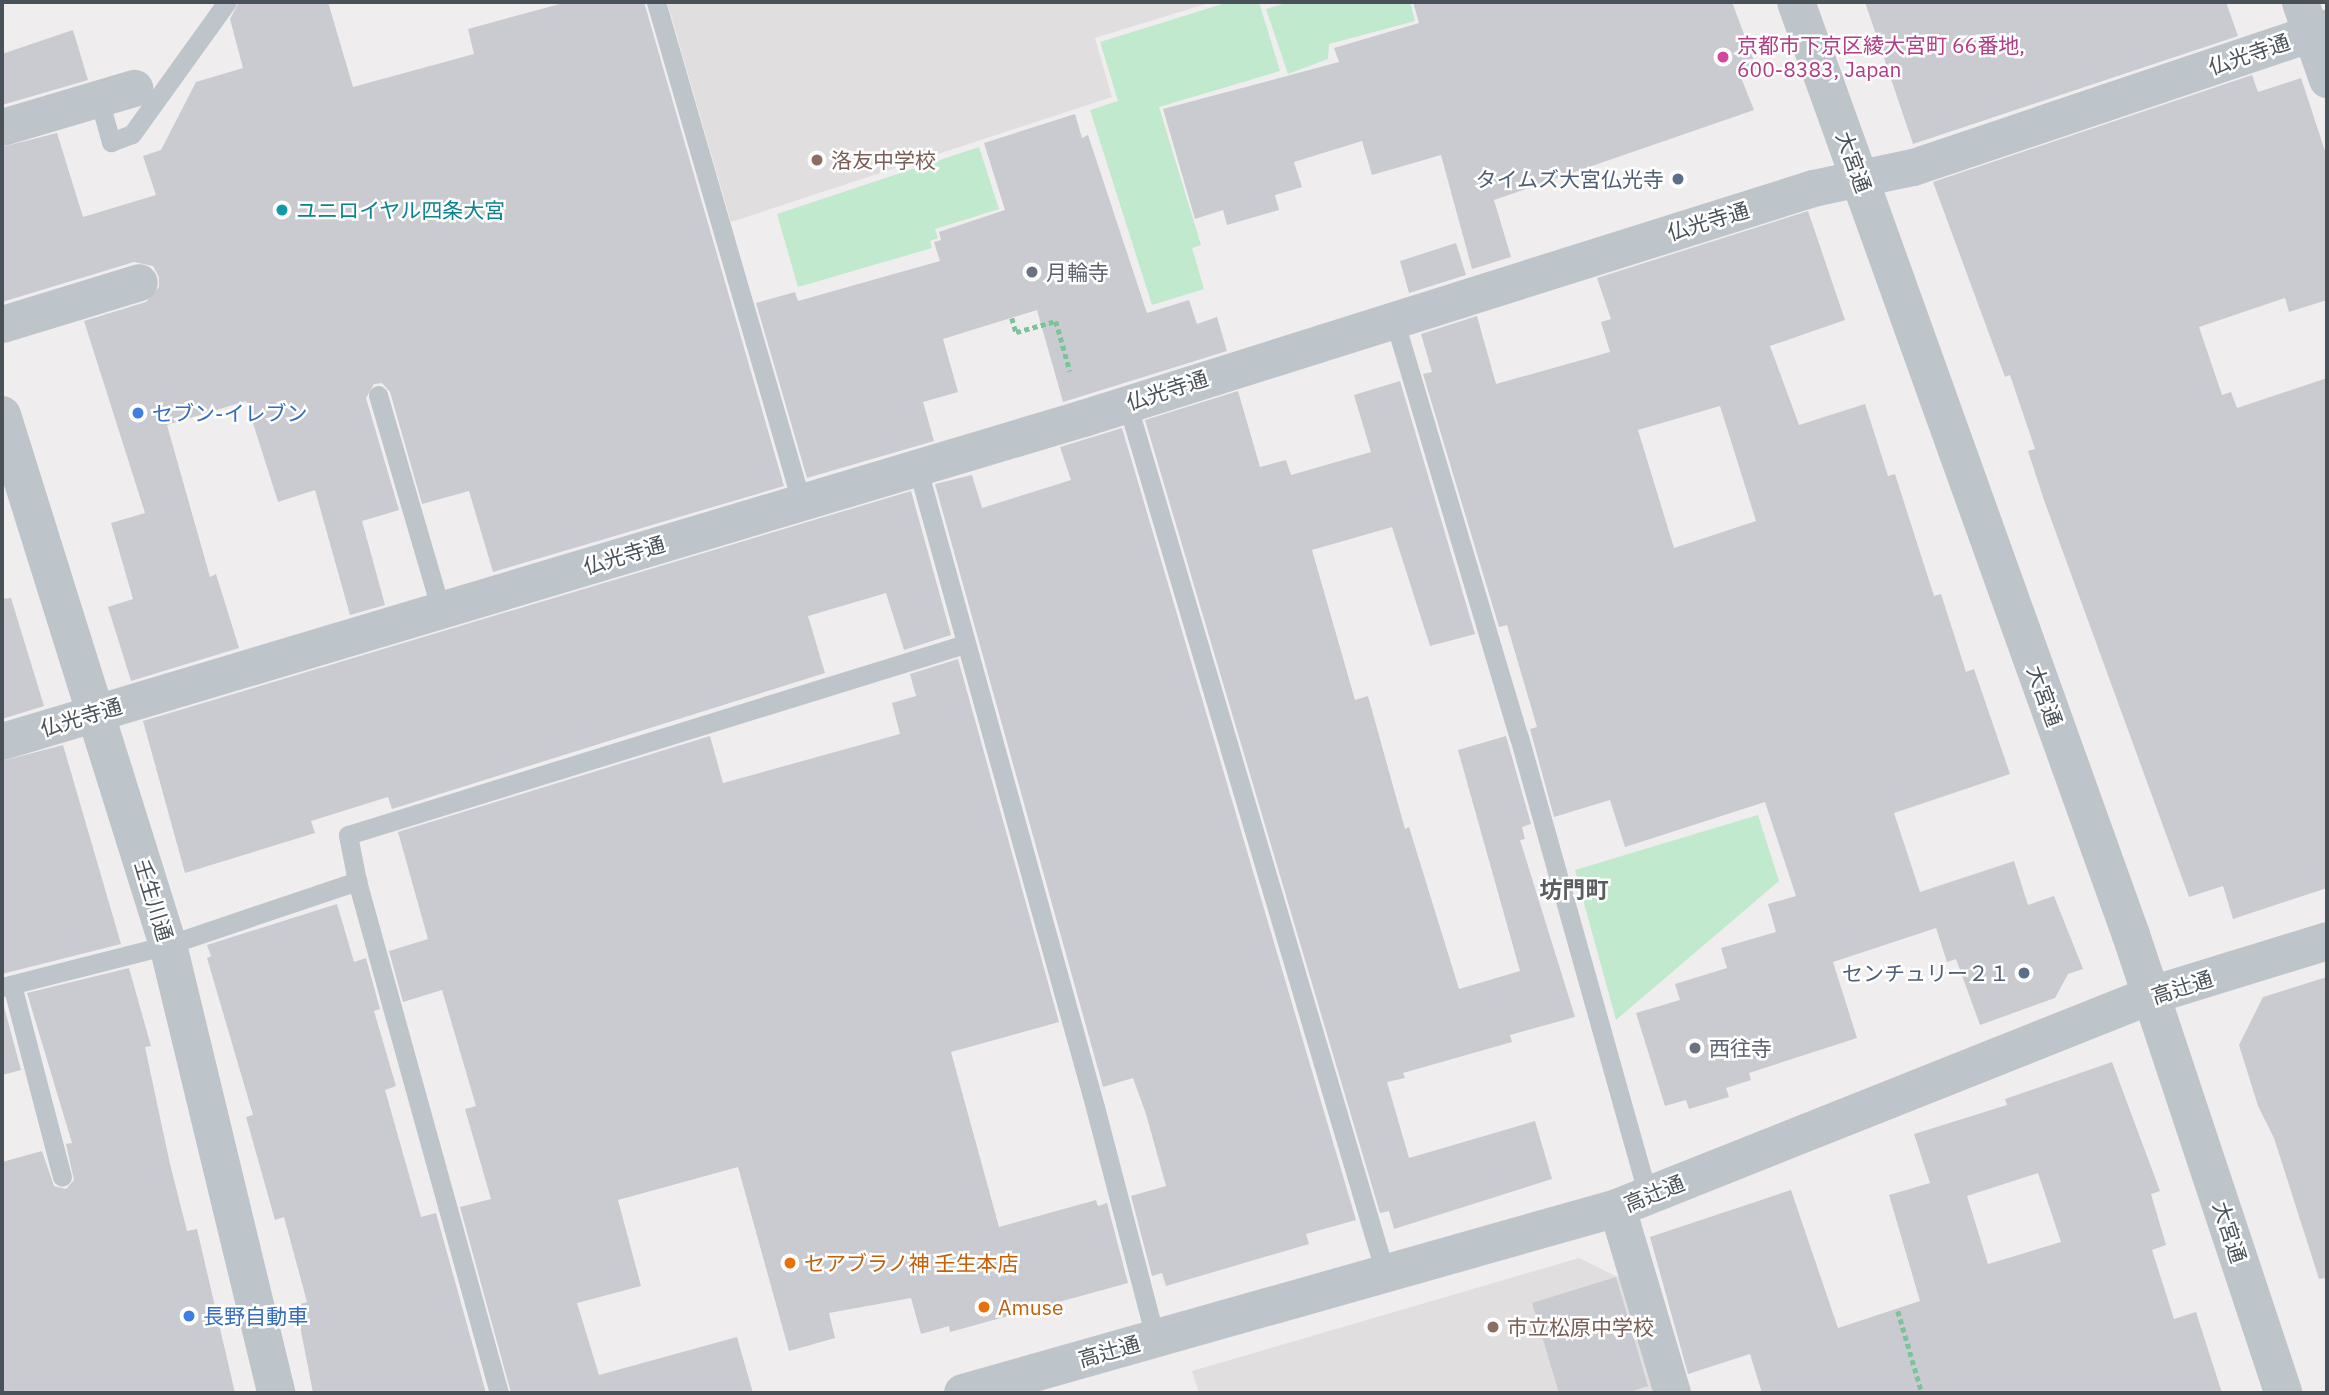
<!DOCTYPE html>
<html>
<head>
<meta charset="utf-8">
<style>
	body { margin:0 }
	#map { position:relative; width:2329px; height:1395px; overflow:hidden; background:#f0edee; font-family:"IBM Plex Sans","Noto Sans JP",sans-serif }
	div>[style] { position:absolute }
	[style*='--x'] { left:calc(var(--x)*1px); top:calc(var(--y)*1px); width:calc(var(--w)*1px); rotate:calc(var(--a)*1deg) }
	.education>* { inset:0; background:#e1dedf }
	.green>* { inset:0; background:#c0e9cd }
	.building>* { inset:0; background:#c9cbd0 }
	.path>* { height:4.5px; margin-top:-2.25px; transform-origin:0; background:repeating-linear-gradient(90deg,#7cc39c 0 5px,transparent 0 8.5px) }
	.service>* { height:19px; margin:-9.5px; padding:0 9.5px; transform-origin:9.5px; border-radius:9.5px; background:#bdc5cb }
	.minor>* { height:37px; margin:-18.5px; padding:0 18.5px; transform-origin:18.5px; border-radius:18.5px; background:#bdc5cb }
	.tertiary>* { height:38px; margin:-19px; padding:0 19px; transform-origin:19px; border-radius:19px; background:#bdc5cb }
	.dots>* { width:19px; height:19px; translate:-50% -50%; box-sizing:border-box; border:4px solid #fff; border-radius:50% }
	span { translate:-50% -50%; white-space:nowrap; text-align:center; line-height:1.15; -webkit-text-stroke:5px #fff; paint-order:stroke }
	.hotel-label { font-size:21px; color:#b23c85 }
	.left { translate:0 -50%; text-align:left }
	.street-label { font-size:21px; color:#485258 }
	.education-label { font-size:21px; color:#785e54 }
	.service-label { font-size:21px; color:#4e5e75 }
	.right { translate:-100% -50%; text-align:right }
	.culture-label { font-size:21px; color:#0d838f }
	.worship-label { font-size:21px; color:#5b616d }
	.shop-label { font-size:21px; color:#366cbe }
	.food-label { font-size:21px; color:#c56008 }
	.neighbourhood-label { font-size:23px; color:#5b5e61; font-weight:700 }
	.frame { position:absolute; inset:0; border:4px solid #485258; pointer-events:none }
</style>
</head>
<body>
<div id="map">
	<div class="education">
		<i style="clip-path:polygon(667px 2px,1212px 2px,1095px 38px,1112px 97px,731px 222px)"></i>
		<i style="clip-path:polygon(1579px 1258px,1630px 1283px,1663px 1393px,1199px 1393px,1192px 1371px)"></i>
	</div>
	<div class="green">
		<i style="clip-path:polygon(1229px 2px,1259px 2px,1280px 71px,1159px 107px,1201px 245px,1192px 248px,1204px 289px,1152px 305px,1090px 110px,1118px 101px,1100px 42px)"></i>
		<i style="clip-path:polygon(1290px 2px,1410px 2px,1415px 21px,1329px 44px,1328px 59px,1288px 74px,1266px 9px)"></i>
		<i style="clip-path:polygon(979px 147px,999px 209px,935px 229px,938px 238px,930px 241px,932px 248px,798px 287px,777px 214px)"></i>
		<i style="clip-path:polygon(1758px 815px,1779px 881px,1616px 1020px,1575px 870px)"></i>
	</div>
	<div class="building">
		<i style="clip-path:polygon(239px 2px,328px 2px,353px 87px,474px 54px,468px 29px,567px 2px,644px 2px,784px 486px,493px 572px,469px 491px,422px 504px,390px 392px,382px 383px,374px 384px,366px 398px,399px 510px,362px 521px,385px 605px,350px 615px,315px 490px,278px 502px,246px 401px,167px 425px,210px 577px,216px 574px,239px 648px,131px 681px,108px 607px,133px 599px,111px 523px,145px 513px,84px 321px,146px 302px,159px 287px,159px 277px,153px 266px,134px 262px,2px 302px,2px 147px,57px 133px,83px 217px,156px 195px,143px 156px,161px 150px,196px 82px,243px 68px,230px 19px)"></i>
		<i style="clip-path:polygon(1413px 2px,1732px 2px,1757px 69px,1740px 75px,1754px 110px,1494px 200px,1511px 257px,1472px 269px,1441px 155px,1372px 175px,1362px 141px,1294px 162px,1302px 187px,1275px 195px,1279px 210px,1227px 225px,1223px 210px,1195px 219px,1163px 109px,1339px 62px,1334px 48px,1419px 23px)"></i>
		<i style="clip-path:polygon(1865px 2px,2226px 2px,2238px 36px,1913px 144px)"></i>
		<i style="clip-path:polygon(73px 30px,88px 80px,2px 105px,2px 54px)"></i>
		<i style="clip-path:polygon(2252px 75px,2258px 92px,2301px 78px,2327px 157px,2327px 300px,2289px 312px,2285px 298px,2199px 327px,2222px 395px,2231px 392px,2237px 408px,2327px 378px,2327px 888px,2233px 919px,2223px 886px,2189px 897px,2044px 500px,2028px 451px,2035px 449px,2010px 375px,2005px 377px,1933px 182px)"></i>
		<i style="clip-path:polygon(1075px 114px,1082px 138px,1088px 135px,1147px 313px,1189px 300px,1197px 324px,1217px 317px,1227px 351px,1063px 402px,1037px 310px,943px 339px,958px 392px,923px 402px,934px 441px,807px 478px,756px 303px,795px 292px,798px 301px,940px 261px,934px 242px,941px 240px,939px 232px,1005px 210px,984px 143px)"></i>
		<i style="clip-path:polygon(evenodd,1808px 211px,1845px 320px,1770px 346px,1799px 425px,1865px 404px,1888px 476px,1895px 474px,1934px 596px,1941px 594px,1966px 672px,1974px 669px,2010px 774px,1894px 813px,1920px 892px,2014px 861px,2028px 905px,2054px 896px,2083px 969px,2068px 974px,2055px 998px,1980px 1025px,1956px 959px,1947px 962px,1936px 928px,1833px 962px,1857px 1038px,1749px 1073px,1751px 1080px,1726px 1088px,1729px 1097px,1689px 1109px,1686px 1100px,1665px 1106px,1636px 1013px,1680px 1000px,1675px 984px,1727px 968px,1721px 948px,1776px 932px,1768px 904px,1796px 896px,1765px 802px,1625px 847px,1610px 800px,1554px 817px,1530px 729px,1537px 727px,1507px 625px,1499px 627px,1423px 374px,1432px 372px,1421px 334px,1477px 316px,1496px 384px,1610px 352px,1601px 322px,1611px 319px,1597px 278px,1808px 211px,1720px 406px,1756px 521px,1674px 548px,1638px 430px,1720px 406px)"></i>
		<i style="clip-path:polygon(1456px 243px,1466px 275px,1409px 293px,1400px 261px)"></i>
		<i style="clip-path:polygon(1400px 381px,1475px 634px,1430px 646px,1392px 527px,1312px 550px,1355px 700px,1368px 696px,1405px 829px,1409px 827px,1459px 989px,1520px 971px,1458px 750px,1506px 736px,1531px 824px,1522px 827px,1525px 839px,1520px 840px,1575px 1017px,1510px 1035px,1512px 1042px,1403px 1073px,1405px 1078px,1387px 1082px,1409px 1158px,1535px 1121px,1552px 1179px,1394px 1229px,1389px 1211px,1380px 1213px,1145px 420px,1238px 391px,1260px 467px,1286px 460px,1291px 475px,1371px 452px,1354px 395px)"></i>
		<i style="clip-path:polygon(1122px 428px,1356px 1220px,1306px 1234px,1309px 1244px,1166px 1286px,1162px 1273px,1152px 1276px,1131px 1196px,1166px 1186px,1146px 1114px,1133px 1078px,1103px 1087px,935px 484px,972px 475px,982px 508px,1071px 480px,1060px 447px)"></i>
		<i style="clip-path:polygon(911px 491px,951px 635px,904px 650px,886px 593px,808px 616px,825px 673px,392px 809px,388px 797px,311px 821px,315px 833px,185px 873px,143px 721px)"></i>
		<i style="clip-path:polygon(11px 598px,44px 706px,2px 719px,2px 599px)"></i>
		<i style="clip-path:polygon(958px 659px,1059px 1022px,951px 1052px,999px 1227px,1096px 1200px,1098px 1206px,1107px 1203px,1128px 1283px,950px 1332px,949px 1326px,921px 1334px,911px 1298px,829px 1313px,835px 1338px,789px 1351px,738px 1167px,618px 1200px,641px 1286px,577px 1303px,599px 1375px,737px 1337px,753px 1393px,511px 1393px,460px 1207px,491px 1199px,465px 1109px,476px 1106px,442px 990px,403px 1002px,389px 951px,428px 939px,398px 832px,710px 736px,723px 783px,900px 734px,892px 703px,916px 696px,910px 674px)"></i>
		<i style="clip-path:polygon(63px 745px,121px 944px,2px 974px,2px 761px)"></i>
		<i style="clip-path:polygon(337px 904px,354px 962px,366px 958px,380px 1009px,374px 1011px,396px 1086px,385px 1090px,421px 1217px,436px 1213px,486px 1393px,313px 1393px,296px 1305px,307px 1302px,284px 1217px,275px 1220px,246px 1117px,253px 1115px,207px 958px,211px 956px,207px 945px)"></i>
		<i style="clip-path:polygon(129px 968px,151px 1046px,145px 1047px,170px 1164px,187px 1231px,197px 1229px,235px 1393px,2px 1393px,2px 1162px,42px 1151px,54px 1186px,66px 1189px,74px 1180px,66px 1144px,72px 1143px,27px 993px)"></i>
		<i style="clip-path:polygon(2327px 977px,2327px 1278px,2319px 1279px,2274px 1138px,2258px 1106px,2239px 1045px,2263px 997px)"></i>
		<i style="clip-path:polygon(2px 999px,21px 1070px,2px 1075px)"></i>
		<i style="clip-path:polygon(evenodd,2112px 1062px,2160px 1191px,2151px 1194px,2166px 1245px,2152px 1250px,2174px 1319px,2196px 1312px,2222px 1393px,1762px 1393px,1750px 1354px,1688px 1374px,1650px 1237px,1791px 1190px,1838px 1328px,1920px 1301px,1889px 1195px,1930px 1183px,1914px 1134px,2007px 1105px,2005px 1099px,2112px 1062px,2038px 1173px,2061px 1242px,1988px 1264px,1967px 1196px,2038px 1173px)"></i>
		<i style="clip-path:polygon(1616px 1277px,1648px 1386px,1627px 1393px,1559px 1393px,1532px 1303px)"></i>
	</div>
	<div class="path">
		<i style="--x:1012;--y:318;--w:15;--a:74"></i>
		<i style="--x:1016;--y:332;--w:41;--a:-15.4"></i>
		<i style="--x:1056;--y:321;--w:52;--a:74.4"></i>
		<i style="--x:1898;--y:1311;--w:85;--a:73.7"></i>
	</div>
	<div class="service">
		<i style="--x:656;--y:2;--w:520;--a:73.8"></i>
		<i style="--x:99;--y:99;--w:45;--a:74.4"></i>
		<i style="--x:111;--y:142;--w:22;--a:-21"></i>
		<i style="--x:132;--y:134;--w:163;--a:-54.3"></i>
		<i style="--x:1394;--y:319;--w:436;--a:73.4"></i>
		<i style="--x:1519;--y:737;--w:477;--a:74.3"></i>
		<i style="--x:378;--y:395;--w:225;--a:73.7"></i>
		<i style="--x:1127;--y:403;--w:907;--a:73.48"></i>
		<i style="--x:917;--y:466;--w:665;--a:74.48"></i>
		<i style="--x:1095;--y:1107;--w:238;--a:75.4"></i>
		<i style="--x:357;--y:881;--w:531;--a:74.5"></i>
		<i style="--x:12;--y:985;--w:198;--a:75.4"></i>
		<i style="--x:2;--y:987;--w:171;--a:-14.2"></i>
		<i style="--x:168;--y:945;--w:200;--a:-18.7"></i>
		<i style="--x:357;--y:881;--w:47;--a:-101.1"></i>
		<i style="--x:348;--y:835;--w:646;--a:-17.2"></i>
	</div>
	<div class="minor">
		<i style="--x:2300;--y:2;--w:82;--a:70.7"></i>
		<i style="--x:2;--y:127;--w:138;--a:-16.5"></i>
		<i style="--x:2;--y:324;--w:143;--a:-17"></i>
		<i style="--x:2;--y:741;--w:1128;--a:-16.64"></i>
		<i style="--x:1083;--y:418;--w:765;--a:-17.49"></i>
		<i style="--x:1813;--y:188;--w:102;--a:-11.9"></i>
		<i style="--x:1913;--y:167;--w:437;--a:-18.6"></i>
		<i style="--x:1617;--y:1208;--w:193;--a:73.4"></i>
	</div>
	<div class="tertiary">
		<i style="--x:1796;--y:2;--w:991;--a:70.25"></i>
		<i style="--x:2131;--y:935;--w:483;--a:71.6"></i>
		<i style="--x:2;--y:415;--w:555;--a:72.61"></i>
		<i style="--x:168;--y:945;--w:461;--a:76.4"></i>
		<i style="--x:963;--y:1393;--w:680;--a:-15.79"></i>
		<i style="--x:1617;--y:1208;--w:576;--a:-21.71"></i>
		<i style="--x:2152;--y:995;--w:183;--a:-17.1"></i>
	</div>
	<div class="dots">
		<i style="left:1723px;top:57px;background:#d1479c"></i>
		<i style="left:817px;top:160px;background:#8d6e63"></i>
		<i style="left:1678px;top:179px;background:#5c6f8a"></i>
		<i style="left:282px;top:210px;background:#0f9aa8"></i>
		<i style="left:1032px;top:272px;background:#6b7280"></i>
		<i style="left:138px;top:413px;background:#3f7fe0"></i>
		<i style="left:2024px;top:973px;background:#5c6f8a"></i>
		<i style="left:1695px;top:1048px;background:#6b7280"></i>
		<i style="left:790px;top:1263px;background:#e8710a"></i>
		<i style="left:984px;top:1307px;background:#e8710a"></i>
		<i style="left:189px;top:1316px;background:#3f7fe0"></i>
		<i style="left:1493px;top:1327px;background:#8d6e63"></i>
	</div>
	<div class="hotel-label">
		<span class="left" style="left:1737px;top:57px">京都市下京区綾大宮町 66番地,<br>600-8383, Japan</span>
	</div>
	<div class="street-label">
		<span style="left:2249px;top:54px;rotate:-19deg">仏光寺通</span>
		<span style="left:1854px;top:162px;rotate:70deg">大宮通</span>
		<span style="left:1708px;top:221px;rotate:-17deg">仏光寺通</span>
		<span style="left:1167px;top:390px;rotate:-18deg">仏光寺通</span>
		<span style="left:624px;top:555px;rotate:-17deg">仏光寺通</span>
		<span style="left:2045px;top:696px;rotate:70deg">大宮通</span>
		<span style="left:81px;top:717px;rotate:-17deg">仏光寺通</span>
		<span style="left:154px;top:900px;rotate:73deg">壬生川通</span>
		<span style="left:2182px;top:987px;rotate:-18deg">高辻通</span>
		<span style="left:1654px;top:1193px;rotate:-22deg">高辻通</span>
		<span style="left:2230px;top:1232px;rotate:72deg">大宮通</span>
		<span style="left:1109px;top:1351px;rotate:-16deg">高辻通</span>
	</div>
	<div class="education-label">
		<span class="left" style="left:831px;top:160px">洛友中学校</span>
		<span class="left" style="left:1507px;top:1327px">市立松原中学校</span>
	</div>
	<div class="service-label">
		<span class="right" style="left:1664px;top:179px">タイムズ大宮仏光寺</span>
		<span class="right" style="left:2010px;top:973px">センチュリー２１</span>
	</div>
	<div class="culture-label">
		<span class="left" style="left:296px;top:210px">ユニロイヤル四条大宮</span>
	</div>
	<div class="worship-label">
		<span class="left" style="left:1046px;top:272px">月輪寺</span>
		<span class="left" style="left:1709px;top:1048px">西往寺</span>
	</div>
	<div class="shop-label">
		<span class="left" style="left:152px;top:413px">セブン-イレブン</span>
		<span class="left" style="left:203px;top:1316px">長野自動車</span>
	</div>
	<div class="food-label">
		<span class="left" style="left:804px;top:1263px">セアブラノ神 壬生本店</span>
		<span class="left" style="left:998px;top:1307px">Amuse</span>
	</div>
	<div class="neighbourhood-label">
		<span style="left:1574px;top:889px">坊門町</span>
	</div>
	<div class="frame"></div>
</div>
</body>
</html>
